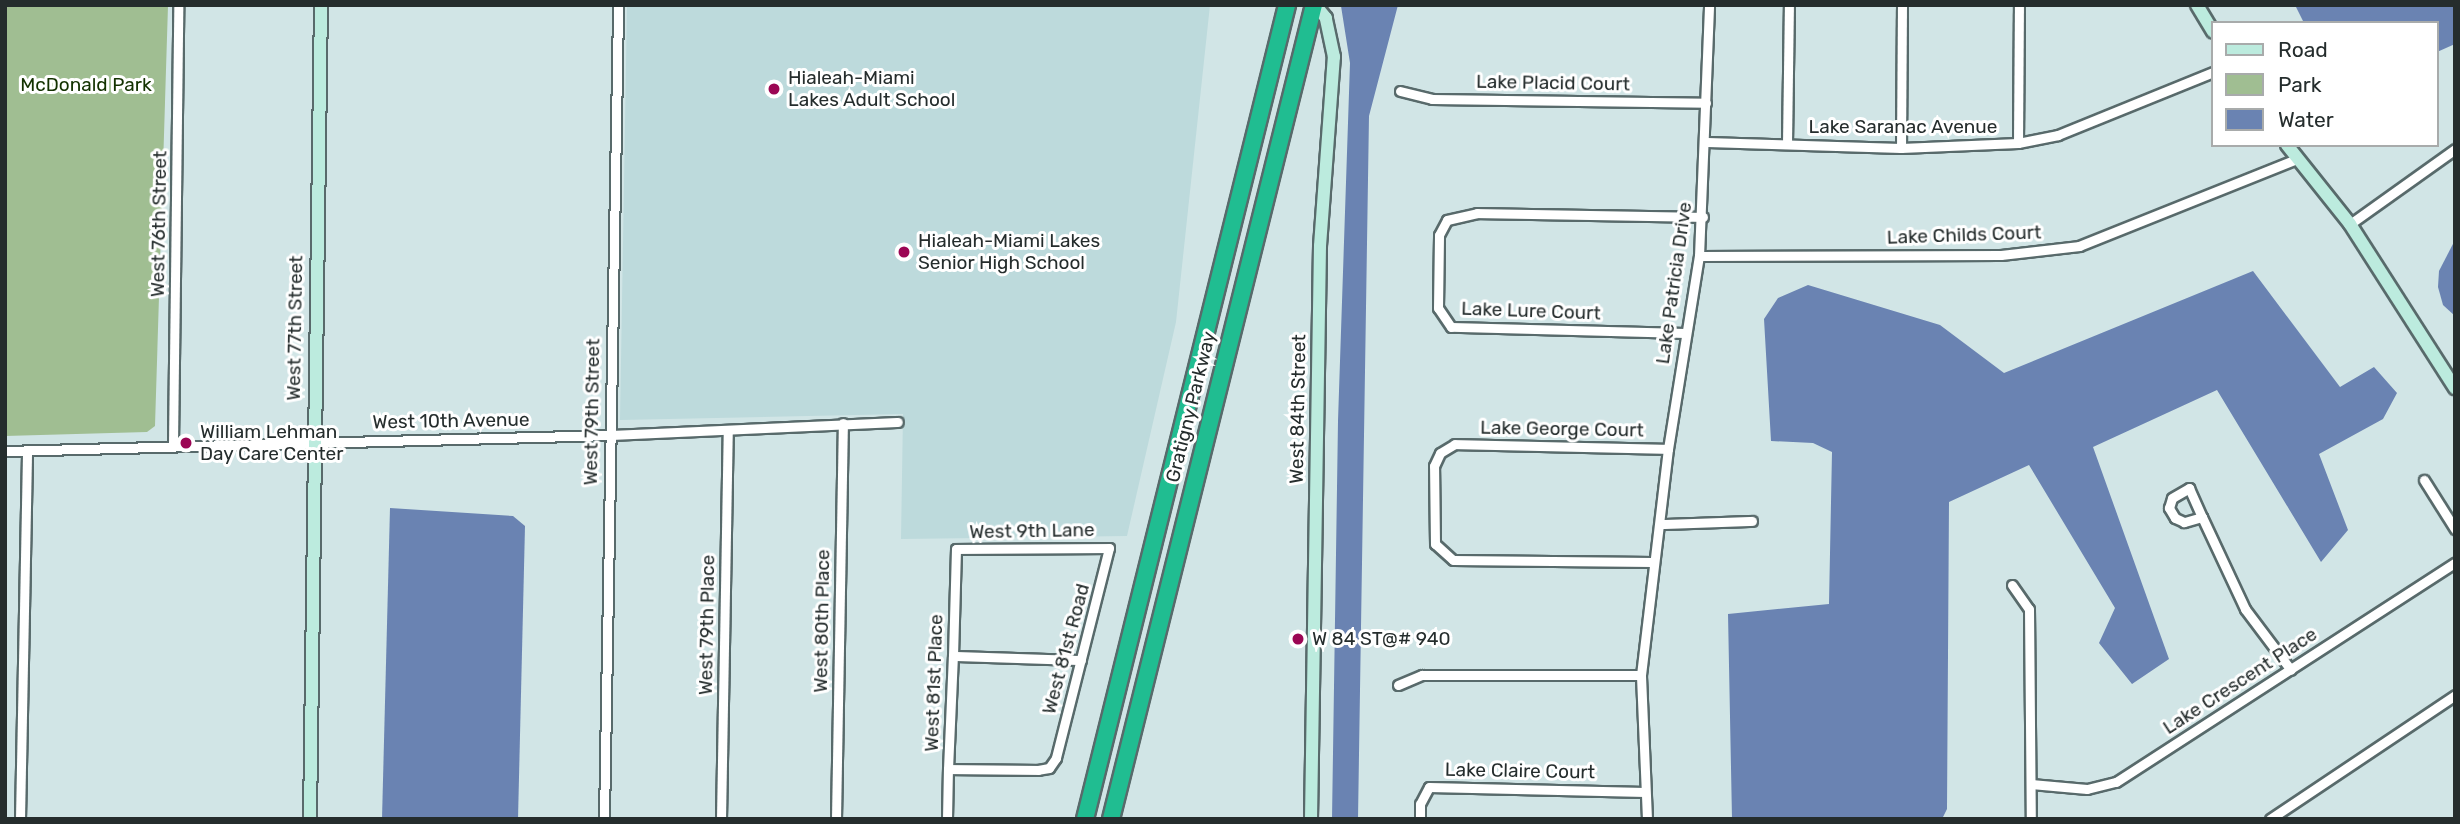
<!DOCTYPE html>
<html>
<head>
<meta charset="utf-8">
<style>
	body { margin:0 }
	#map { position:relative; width:2460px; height:824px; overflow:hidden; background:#d1e5e6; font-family:Rubik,sans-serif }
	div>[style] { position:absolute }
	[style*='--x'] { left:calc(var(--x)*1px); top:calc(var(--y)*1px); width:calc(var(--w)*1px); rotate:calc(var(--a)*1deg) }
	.built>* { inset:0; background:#bddadc }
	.green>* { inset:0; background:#a0be92 }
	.water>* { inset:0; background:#6a83b2 }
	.roads { filter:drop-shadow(2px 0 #586a6b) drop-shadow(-2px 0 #586a6b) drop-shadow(0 2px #586a6b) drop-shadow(0 -2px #586a6b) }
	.street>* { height:9px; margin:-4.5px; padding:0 4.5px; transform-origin:4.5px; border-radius:4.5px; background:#fff }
	.secondary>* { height:12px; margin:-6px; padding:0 6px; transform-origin:6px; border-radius:6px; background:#bcebde }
	.highway>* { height:16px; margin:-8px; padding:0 8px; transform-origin:8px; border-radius:8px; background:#20bd91 }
	.dots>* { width:19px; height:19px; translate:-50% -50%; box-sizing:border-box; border:4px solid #fff; border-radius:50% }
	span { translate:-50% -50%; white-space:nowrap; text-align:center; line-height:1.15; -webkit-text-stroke:6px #fff; paint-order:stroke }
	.poi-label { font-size:19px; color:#252d2d }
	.left { translate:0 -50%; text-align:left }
	.street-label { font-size:19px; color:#252d2d }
	.park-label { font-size:19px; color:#133200 }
	.frame { position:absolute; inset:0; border:7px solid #252d2d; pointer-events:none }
	.legend { position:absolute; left:2211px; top:21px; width:228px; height:126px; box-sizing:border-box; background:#fff; border:2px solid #a8abab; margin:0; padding:9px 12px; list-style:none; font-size:21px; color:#252d2d }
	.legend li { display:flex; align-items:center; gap:14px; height:35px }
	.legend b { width:35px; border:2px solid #a8abab }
</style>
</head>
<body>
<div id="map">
	<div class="built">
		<i style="clip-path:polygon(627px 5px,1210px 5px,1176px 322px,1127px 536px,901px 539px,903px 414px,620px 420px)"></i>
	</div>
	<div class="green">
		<i style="clip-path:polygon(5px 5px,168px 5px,155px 426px,147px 432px,5px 436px)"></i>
	</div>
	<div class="water">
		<i style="clip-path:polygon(1398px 5px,1369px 116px,1358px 819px,1332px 819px,1338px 421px,1350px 63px,1341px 6px)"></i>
		<i style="clip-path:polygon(2295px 5px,2455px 5px,2455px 44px,2437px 52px,2437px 23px,2304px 23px)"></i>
		<i style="clip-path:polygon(2455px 240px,2455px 316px,2443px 305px,2438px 287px,2439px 271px)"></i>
		<i style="clip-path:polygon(2253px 271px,2340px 387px,2374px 367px,2397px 393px,2383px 419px,2319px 454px,2348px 530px,2321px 562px,2217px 390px,2093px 447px,2169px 659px,2132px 684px,2099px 643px,2115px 608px,2029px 465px,1949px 502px,1947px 809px,1942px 819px,1732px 819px,1728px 614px,1829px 604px,1832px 452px,1813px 443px,1771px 441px,1764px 319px,1778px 298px,1808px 285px,1940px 325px,2004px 373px)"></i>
		<i style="clip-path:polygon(390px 508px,513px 516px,525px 526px,518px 819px,382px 819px)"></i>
	</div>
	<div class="roads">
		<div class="street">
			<i style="--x:1400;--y:91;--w:33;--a:14"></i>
			<i style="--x:1432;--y:99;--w:274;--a:0.8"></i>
			<i style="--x:1707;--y:142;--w:194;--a:1.8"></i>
			<i style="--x:1901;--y:148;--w:117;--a:-2.4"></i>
			<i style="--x:2018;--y:143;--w:41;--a:-11.3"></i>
			<i style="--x:2058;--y:135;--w:167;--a:-22.1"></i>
			<i style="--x:2018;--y:143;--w:138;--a:-89.6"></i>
			<i style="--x:1787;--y:144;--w:139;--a:-89.2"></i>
			<i style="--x:1901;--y:148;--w:143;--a:-89.6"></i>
			<i style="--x:2350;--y:224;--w:129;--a:-35.5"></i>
			<i style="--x:1699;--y:256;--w:302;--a:-0.2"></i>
			<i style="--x:2001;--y:255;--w:79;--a:-6.6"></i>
			<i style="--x:2079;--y:246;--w:235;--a:-21.8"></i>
			<i style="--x:1685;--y:333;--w:234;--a:-178.5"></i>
			<i style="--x:1451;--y:327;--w:23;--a:-124"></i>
			<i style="--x:1438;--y:308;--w:73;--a:-89.2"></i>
			<i style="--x:1439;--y:235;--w:17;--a:-62"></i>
			<i style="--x:1447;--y:220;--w:31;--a:-13"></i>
			<i style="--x:1477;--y:213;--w:226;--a:1"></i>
			<i style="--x:173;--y:444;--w:439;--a:-89.3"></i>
			<i style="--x:5;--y:451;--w:605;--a:-1.51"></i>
			<i style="--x:610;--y:435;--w:288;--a:-2.6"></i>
			<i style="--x:2424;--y:480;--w:58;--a:57.7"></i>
			<i style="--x:2202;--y:517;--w:19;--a:164"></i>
			<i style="--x:2184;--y:522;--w:10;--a:-156"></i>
			<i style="--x:2175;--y:518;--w:12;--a:-121"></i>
			<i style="--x:2169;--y:508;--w:10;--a:-73"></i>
			<i style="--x:2172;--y:498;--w:20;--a:-30"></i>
			<i style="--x:2189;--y:488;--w:32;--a:66"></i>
			<i style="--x:2202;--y:517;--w:102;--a:64.9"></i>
			<i style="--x:2245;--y:609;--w:76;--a:53"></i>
			<i style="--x:1662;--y:524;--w:90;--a:-1.9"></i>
			<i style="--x:1652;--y:562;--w:199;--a:-179.4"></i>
			<i style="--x:1453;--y:560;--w:24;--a:-138"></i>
			<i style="--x:1435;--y:544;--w:78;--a:-90.7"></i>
			<i style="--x:1434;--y:466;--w:14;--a:-65"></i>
			<i style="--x:1440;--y:453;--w:17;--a:-31"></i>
			<i style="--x:1455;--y:444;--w:213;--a:1.3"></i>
			<i style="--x:2012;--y:585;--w:29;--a:55"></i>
			<i style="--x:2029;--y:609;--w:210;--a:89.5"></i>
			<i style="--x:953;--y:656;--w:128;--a:1.8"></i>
			<i style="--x:1398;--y:685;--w:26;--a:-23"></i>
			<i style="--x:1422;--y:675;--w:219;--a:0"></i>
			<i style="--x:2031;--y:784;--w:56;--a:5.1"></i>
			<i style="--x:2087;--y:789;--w:30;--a:-14"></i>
			<i style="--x:2116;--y:782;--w:404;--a:-32.9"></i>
			<i style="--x:20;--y:819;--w:369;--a:-88.9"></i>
			<i style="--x:604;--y:819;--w:814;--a:-89.01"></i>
			<i style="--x:721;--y:819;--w:388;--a:-89"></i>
			<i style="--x:836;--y:819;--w:396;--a:-89"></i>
			<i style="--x:947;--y:819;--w:50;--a:-88.9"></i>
			<i style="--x:948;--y:769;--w:113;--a:-87.5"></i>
			<i style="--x:953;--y:656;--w:107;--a:-88.4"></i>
			<i style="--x:956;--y:549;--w:153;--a:-0.4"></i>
			<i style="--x:1109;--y:548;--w:217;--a:104.2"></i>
			<i style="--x:1056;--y:758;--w:12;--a:125"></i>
			<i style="--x:1049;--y:768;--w:11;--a:170"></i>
			<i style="--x:1038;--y:770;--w:90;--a:-179.4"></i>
			<i style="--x:1420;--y:819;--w:15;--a:-90"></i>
			<i style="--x:1420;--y:804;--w:19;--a:-62"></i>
			<i style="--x:1429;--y:787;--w:216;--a:1.3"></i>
			<i style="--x:1647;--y:819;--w:144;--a:-92.4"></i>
			<i style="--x:1641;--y:675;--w:228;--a:-83.2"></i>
			<i style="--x:1668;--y:449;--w:195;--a:-80.9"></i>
			<i style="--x:1699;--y:256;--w:251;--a:-87.7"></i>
			<i style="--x:2270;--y:819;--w:223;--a:-33.8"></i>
		</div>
		<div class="secondary">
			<i style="--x:2197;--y:5;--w:31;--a:59"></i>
			<i style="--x:2287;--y:145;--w:101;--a:51.4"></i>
			<i style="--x:2350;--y:224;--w:195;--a:57.4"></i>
			<i style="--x:310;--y:819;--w:814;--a:-89.23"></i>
			<i style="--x:1311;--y:819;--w:573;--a:-89.1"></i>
			<i style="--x:1320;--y:246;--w:190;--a:-85.8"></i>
			<i style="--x:1334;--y:57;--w:40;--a:-102"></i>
			<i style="--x:1326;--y:18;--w:17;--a:-130"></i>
		</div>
		<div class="highway">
			<i style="--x:1085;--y:819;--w:839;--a:-76.06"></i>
			<i style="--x:1111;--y:819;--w:839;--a:-76"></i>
		</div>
	</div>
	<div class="dots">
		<i style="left:774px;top:89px;background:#9b0654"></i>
		<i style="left:904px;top:252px;background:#9b0654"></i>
		<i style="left:186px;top:443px;background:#9b0654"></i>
		<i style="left:1298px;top:639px;background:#9b0654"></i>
	</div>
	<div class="poi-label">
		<span class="left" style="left:788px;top:89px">Hialeah-Miami<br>Lakes Adult School</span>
		<span class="left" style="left:918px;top:252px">Hialeah-Miami Lakes<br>Senior High School</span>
		<span class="left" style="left:200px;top:443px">William Lehman<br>Day Care Center</span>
		<span class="left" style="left:1312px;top:639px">W 84 ST@# 940</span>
	</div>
	<div class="street-label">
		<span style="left:1553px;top:83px;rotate:1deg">Lake Placid Court</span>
		<span style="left:1903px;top:127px">Lake Saranac Avenue</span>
		<span style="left:159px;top:224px;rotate:-89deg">West 76th Street</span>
		<span style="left:1964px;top:235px;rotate:-2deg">Lake Childs Court</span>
		<span style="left:1674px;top:283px;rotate:-82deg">Lake Patricia Drive</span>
		<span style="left:1531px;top:311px;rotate:2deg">Lake Lure Court</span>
		<span style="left:295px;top:328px;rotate:-89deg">West 77th Street</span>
		<span style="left:1191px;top:407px;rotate:-76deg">Gratigny Parkway</span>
		<span style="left:1298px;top:409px;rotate:-89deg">West 84th Street</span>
		<span style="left:592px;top:412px;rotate:-89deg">West 79th Street</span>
		<span style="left:451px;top:421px;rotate:-1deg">West 10th Avenue</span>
		<span style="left:1562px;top:429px;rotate:1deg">Lake George Court</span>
		<span style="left:1032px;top:531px;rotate:-1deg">West 9th Lane</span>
		<span style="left:822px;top:621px;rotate:-89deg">West 80th Place</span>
		<span style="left:707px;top:625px;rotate:-89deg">West 79th Place</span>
		<span style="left:1066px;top:649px;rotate:-75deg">West 81st Road</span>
		<span style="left:2240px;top:681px;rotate:-33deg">Lake Crescent Place</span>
		<span style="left:934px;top:683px;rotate:-88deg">West 81st Place</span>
		<span style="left:1520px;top:771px;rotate:1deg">Lake Claire Court</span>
	</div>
	<div class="park-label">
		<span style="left:86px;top:85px">McDonald Park</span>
	</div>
	<div class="frame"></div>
	<ul class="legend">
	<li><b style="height:9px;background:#bcebde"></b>Road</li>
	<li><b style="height:19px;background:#a0be92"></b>Park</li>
	<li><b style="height:19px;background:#6a83b2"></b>Water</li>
	</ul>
</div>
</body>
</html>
